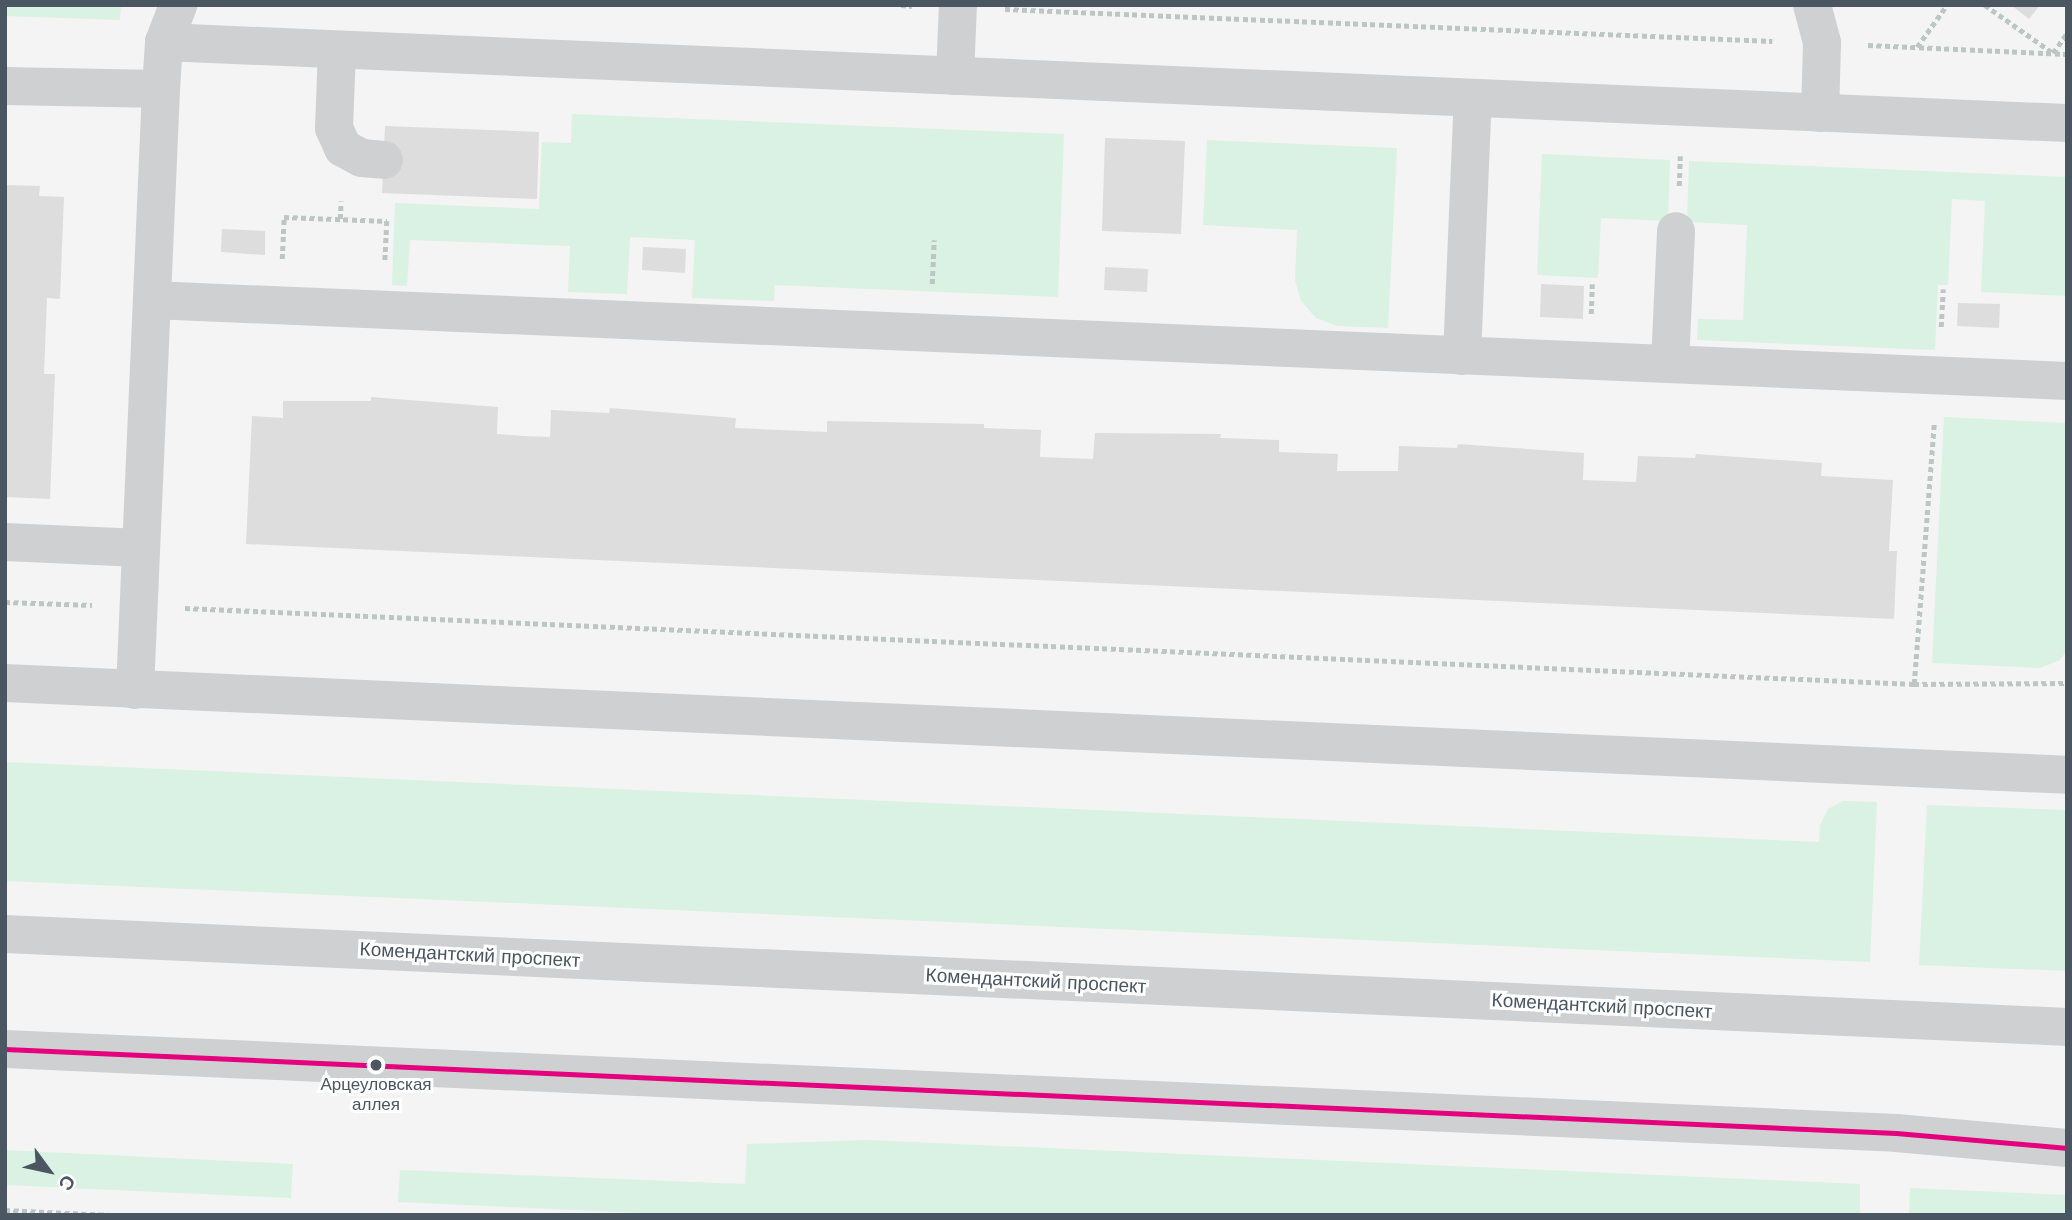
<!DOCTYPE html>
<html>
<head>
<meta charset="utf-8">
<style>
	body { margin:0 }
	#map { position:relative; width:2072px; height:1220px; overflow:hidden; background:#f4f4f4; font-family:"Work Sans",sans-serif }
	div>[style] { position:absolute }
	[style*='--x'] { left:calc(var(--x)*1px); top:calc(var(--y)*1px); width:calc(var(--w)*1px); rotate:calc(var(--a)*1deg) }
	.green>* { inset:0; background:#d9f2e3 }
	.building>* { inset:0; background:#ddddde }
	.path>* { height:4.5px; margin-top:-2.25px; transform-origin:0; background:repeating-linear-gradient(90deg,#bcc7c4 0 5px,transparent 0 8.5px) }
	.minor>* { height:38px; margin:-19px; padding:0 19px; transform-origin:19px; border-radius:19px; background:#ced0d2 }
	.bus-1>* { height:5px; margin:-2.5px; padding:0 2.5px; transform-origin:2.5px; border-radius:2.5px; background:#e5007d }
	.dots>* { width:19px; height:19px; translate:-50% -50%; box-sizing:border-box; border:4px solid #fff; border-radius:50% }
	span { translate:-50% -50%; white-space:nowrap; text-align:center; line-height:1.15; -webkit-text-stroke:6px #fff; paint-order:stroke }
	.bus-label { font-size:17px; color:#4a5661 }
	.street-label { font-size:19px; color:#4a5661 }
	.frame { position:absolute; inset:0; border:7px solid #4a5661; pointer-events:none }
	.north { position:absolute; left:14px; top:1136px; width:70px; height:70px; -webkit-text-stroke:5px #fff; paint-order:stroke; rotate:123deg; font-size:19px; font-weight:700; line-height:28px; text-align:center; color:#4a5661 }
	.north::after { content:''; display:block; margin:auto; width:24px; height:32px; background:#4a5661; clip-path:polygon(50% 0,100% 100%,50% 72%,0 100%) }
</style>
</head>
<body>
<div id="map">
	<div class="green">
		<i style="clip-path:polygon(5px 5px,121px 5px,120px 20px,5px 16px)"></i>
		<i style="clip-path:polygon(572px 114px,1064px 134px,1058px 297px,775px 285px,774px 301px,692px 298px,695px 240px,630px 237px,627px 294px,568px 292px,570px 246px,410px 240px,407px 286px,392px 285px,395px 203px,539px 209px,542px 142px,571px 143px)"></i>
		<i style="clip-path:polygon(1207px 140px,1397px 148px,1388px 328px,1337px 326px,1316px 318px,1301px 301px,1295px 280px,1297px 230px,1203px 225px)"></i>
		<i style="clip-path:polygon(1542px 154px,1670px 160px,1668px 221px,1601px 218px,1598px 278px,1537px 275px)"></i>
		<i style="clip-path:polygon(1689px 161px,2067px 177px,2067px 296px,1981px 292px,1985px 201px,1952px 199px,1948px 285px,1938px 285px,1935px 350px,1697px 340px,1698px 319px,1743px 320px,1747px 225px,1687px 222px)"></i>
		<i style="clip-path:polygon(1944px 417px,2067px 423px,2067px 650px,2060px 660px,2040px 668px,1932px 663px)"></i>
		<i style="clip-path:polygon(5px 762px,1819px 842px,1820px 825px,1828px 809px,1843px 801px,1877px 802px,1870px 962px,5px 881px)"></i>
		<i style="clip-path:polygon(1927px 805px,2067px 810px,2067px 971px,1919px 965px)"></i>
		<i style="clip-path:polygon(868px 1140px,1860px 1184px,1860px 1215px,683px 1215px,398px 1202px,400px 1170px,745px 1184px,747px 1144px)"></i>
		<i style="clip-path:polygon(5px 1150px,293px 1164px,291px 1198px,5px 1185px)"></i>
		<i style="clip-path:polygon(1910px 1188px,2067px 1195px,2067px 1215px,1909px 1215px)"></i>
	</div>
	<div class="building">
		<i style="clip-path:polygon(2011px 5px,2040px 5px,2029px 19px)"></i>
		<i style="clip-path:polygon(385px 126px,539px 132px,537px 199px,382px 193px)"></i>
		<i style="clip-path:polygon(1105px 138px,1185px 141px,1181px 234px,1102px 231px)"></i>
		<i style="clip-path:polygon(5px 185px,40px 186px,39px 196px,64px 197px,60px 299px,47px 298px,44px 374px,55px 374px,50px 499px,5px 497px)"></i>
		<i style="clip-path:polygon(222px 229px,265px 231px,265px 255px,221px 252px)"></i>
		<i style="clip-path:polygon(643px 247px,686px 249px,685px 273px,642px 270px)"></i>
		<i style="clip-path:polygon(1105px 267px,1148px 269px,1147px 292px,1104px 290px)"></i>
		<i style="clip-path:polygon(1541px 284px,1584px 286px,1583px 319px,1540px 317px)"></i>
		<i style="clip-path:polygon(1958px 303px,2000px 304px,1999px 328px,1957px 326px)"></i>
		<i style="clip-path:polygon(371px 397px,498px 407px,497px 434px,523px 436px,550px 437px,551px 410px,609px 413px,610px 408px,736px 418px,735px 428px,827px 432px,827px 421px,984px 424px,984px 428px,1041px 430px,1040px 457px,1093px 459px,1095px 433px,1221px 434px,1220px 438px,1279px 440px,1279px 452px,1338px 454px,1337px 471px,1398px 471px,1399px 446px,1457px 448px,1458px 444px,1584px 453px,1583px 480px,1636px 482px,1638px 456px,1695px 458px,1696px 454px,1822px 463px,1821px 476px,1893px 480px,1889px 551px,1897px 551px,1894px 619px,246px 544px,252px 416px,283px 418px,283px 401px,371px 401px)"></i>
	</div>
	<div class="path">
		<i style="--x:901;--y:5;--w:11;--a:5"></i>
		<i style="--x:1985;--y:5;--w:83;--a:35.2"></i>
		<i style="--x:2053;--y:53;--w:24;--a:-55"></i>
		<i style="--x:1005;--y:9;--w:768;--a:2.39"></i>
		<i style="--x:1868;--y:45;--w:199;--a:2.6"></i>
		<i style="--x:1917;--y:47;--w:52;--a:-54.5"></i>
		<i style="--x:1679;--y:186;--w:30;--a:-88"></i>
		<i style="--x:340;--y:219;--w:18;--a:-87"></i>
		<i style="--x:282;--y:259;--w:42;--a:-87.3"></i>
		<i style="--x:284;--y:217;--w:103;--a:2.2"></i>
		<i style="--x:387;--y:221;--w:42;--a:92.7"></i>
		<i style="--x:932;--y:284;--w:44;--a:-87.4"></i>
		<i style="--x:1591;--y:314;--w:30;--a:-88"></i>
		<i style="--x:1941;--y:327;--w:38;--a:-87"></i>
		<i style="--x:5;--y:602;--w:87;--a:2"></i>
		<i style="--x:185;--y:608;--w:1731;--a:2.52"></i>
		<i style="--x:1914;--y:684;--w:153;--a:-0.4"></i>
		<i style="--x:1914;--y:684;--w:263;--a:-85.6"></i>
		<i style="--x:5;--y:1210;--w:106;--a:2.7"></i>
	</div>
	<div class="minor">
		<i style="--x:1812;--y:5;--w:39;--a:75"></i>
		<i style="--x:1822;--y:43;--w:70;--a:91.6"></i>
		<i style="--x:164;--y:42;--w:1905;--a:2.44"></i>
		<i style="--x:337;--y:50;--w:78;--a:92.2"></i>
		<i style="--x:334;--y:128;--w:22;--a:66"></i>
		<i style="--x:343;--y:148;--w:21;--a:28"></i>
		<i style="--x:362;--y:158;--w:22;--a:5"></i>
		<i style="--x:955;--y:76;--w:71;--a:-87.6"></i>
		<i style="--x:5;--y:86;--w:156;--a:1.1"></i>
		<i style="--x:152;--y:300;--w:1917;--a:2.42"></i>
		<i style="--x:1462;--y:356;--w:258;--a:-87.6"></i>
		<i style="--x:1670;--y:364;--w:133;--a:-87.4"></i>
		<i style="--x:5;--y:542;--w:136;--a:2.5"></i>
		<i style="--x:5;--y:683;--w:2064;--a:2.55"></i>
		<i style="--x:135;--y:690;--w:602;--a:-87.52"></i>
		<i style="--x:161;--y:89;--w:47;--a:-86.3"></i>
		<i style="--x:164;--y:42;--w:40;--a:-69"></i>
		<i style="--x:5;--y:934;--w:2064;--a:2.58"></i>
		<i style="--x:5;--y:1049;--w:1893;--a:2.54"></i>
		<i style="--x:1896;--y:1133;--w:172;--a:5"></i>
	</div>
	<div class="bus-1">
		<i style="--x:5;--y:1049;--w:1893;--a:2.54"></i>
		<i style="--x:1896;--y:1133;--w:172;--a:5"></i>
	</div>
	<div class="dots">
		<i style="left:376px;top:1065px;background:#4a5661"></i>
	</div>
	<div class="bus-label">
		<span style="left:376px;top:1095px">Арцеуловская<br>аллея</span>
	</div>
	<div class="street-label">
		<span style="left:470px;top:955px;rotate:3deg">Комендантский проспект</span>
		<span style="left:1036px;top:981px;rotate:3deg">Комендантский проспект</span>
		<span style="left:1602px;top:1006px;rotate:3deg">Комендантский проспект</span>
	</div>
	<div class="frame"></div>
	<div class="north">С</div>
</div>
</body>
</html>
